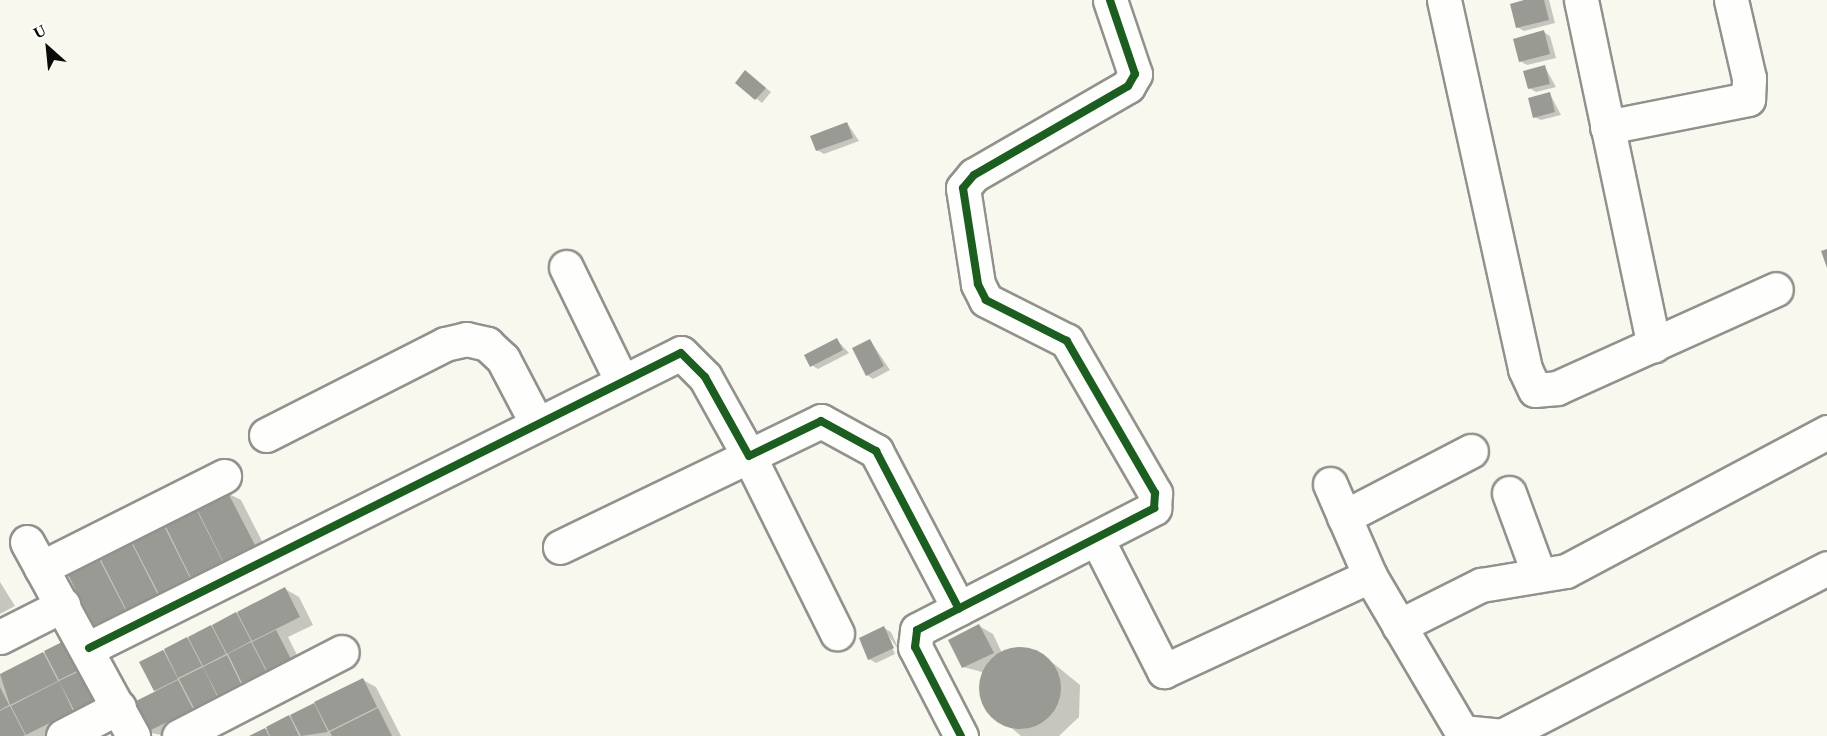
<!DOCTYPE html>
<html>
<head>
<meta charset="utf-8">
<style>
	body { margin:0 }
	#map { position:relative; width:1827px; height:736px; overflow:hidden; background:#f8f8ef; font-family:Georgia,serif }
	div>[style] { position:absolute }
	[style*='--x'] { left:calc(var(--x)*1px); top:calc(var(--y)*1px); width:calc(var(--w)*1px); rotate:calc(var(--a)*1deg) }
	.shadow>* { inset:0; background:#0003 }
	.building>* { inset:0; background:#9a9a95 }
	.round { border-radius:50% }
	.roads { filter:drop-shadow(2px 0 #91918d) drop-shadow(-2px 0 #91918d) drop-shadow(0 2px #91918d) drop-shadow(0 -2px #91918d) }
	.street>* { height:33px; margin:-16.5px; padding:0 16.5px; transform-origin:16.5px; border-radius:16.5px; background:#fefefd }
	.cycleway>* { height:8px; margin:-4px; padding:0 4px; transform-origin:4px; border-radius:4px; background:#1b5e20 }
	span { translate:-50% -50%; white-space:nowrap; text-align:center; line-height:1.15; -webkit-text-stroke:6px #fff; paint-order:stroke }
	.north { position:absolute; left:18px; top:18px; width:60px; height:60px; -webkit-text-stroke:4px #fff; paint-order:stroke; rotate:333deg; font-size:16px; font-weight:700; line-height:24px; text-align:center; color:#0a0a0a }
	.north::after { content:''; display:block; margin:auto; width:21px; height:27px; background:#0a0a0a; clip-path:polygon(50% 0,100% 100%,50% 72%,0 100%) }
</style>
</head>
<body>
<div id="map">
	<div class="shadow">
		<i style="clip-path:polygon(1530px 0,1549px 0,1555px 23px,1524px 31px,1517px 27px)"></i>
		<i style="clip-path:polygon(1544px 32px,1550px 36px,1556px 58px,1527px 65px,1520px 61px)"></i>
		<i style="clip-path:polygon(1545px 67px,1556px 87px,1536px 92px,1529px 88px)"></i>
		<i style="clip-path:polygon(746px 72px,771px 92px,762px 103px,737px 83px)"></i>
		<i style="clip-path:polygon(1550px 94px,1561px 115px,1541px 120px,1534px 117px)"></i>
		<i style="clip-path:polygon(847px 123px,859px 141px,824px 154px,817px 150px)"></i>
		<i style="clip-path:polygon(837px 340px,849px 353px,818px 369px,811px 365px)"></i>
		<i style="clip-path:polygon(870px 340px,890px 370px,873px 379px,867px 375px)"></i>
		<i style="clip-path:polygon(227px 493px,241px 500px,270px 557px,111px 638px,69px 573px)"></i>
		<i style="clip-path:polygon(0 582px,15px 606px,0 614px)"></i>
		<i style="clip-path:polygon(285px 589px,299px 597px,313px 625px,288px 637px,303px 667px,167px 736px,146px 732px,156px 692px,141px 662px)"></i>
		<i style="clip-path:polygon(979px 626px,993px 634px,1002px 653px,1037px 650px,1080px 685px,1079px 717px,1059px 736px,1021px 736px,982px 703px,982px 672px,963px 667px)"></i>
		<i style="clip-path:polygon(884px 628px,891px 632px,900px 652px,885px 631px,895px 654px,876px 663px,869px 659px)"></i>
		<i style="clip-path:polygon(68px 641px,111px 706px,51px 736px,0 736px,0 675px)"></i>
		<i style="clip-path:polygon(363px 680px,376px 687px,401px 736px,252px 736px)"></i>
	</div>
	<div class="building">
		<i style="clip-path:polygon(1524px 0,1544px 0,1549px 20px,1516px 28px,1510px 4px)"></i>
		<i style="clip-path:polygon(1544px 30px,1550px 54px,1519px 62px,1513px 39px)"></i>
		<i style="clip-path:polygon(1545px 65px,1550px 84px,1528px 89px,1523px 71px)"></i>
		<i style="clip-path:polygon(745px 70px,766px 88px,755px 100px,735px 83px)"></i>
		<i style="clip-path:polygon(1550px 92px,1555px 112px,1533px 118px,1528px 98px)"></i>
		<i style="clip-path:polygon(847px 122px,853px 138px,816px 151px,810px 136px)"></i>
		<i style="clip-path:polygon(1827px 249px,1827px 268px,1821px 251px)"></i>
		<i style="clip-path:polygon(837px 338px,843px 350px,810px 367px,804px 355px)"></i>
		<i style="clip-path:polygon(870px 339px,884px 366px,866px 376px,852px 348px)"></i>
		<i style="clip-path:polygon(227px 491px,257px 549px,225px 565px,196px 507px)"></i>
		<i style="clip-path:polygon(195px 507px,225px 566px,193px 582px,164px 523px)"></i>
		<i style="clip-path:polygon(163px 524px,192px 582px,161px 598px,131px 540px)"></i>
		<i style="clip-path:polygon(130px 540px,160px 599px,129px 615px,99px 556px)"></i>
		<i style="clip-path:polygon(98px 557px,128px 615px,96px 631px,67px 573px)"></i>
		<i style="clip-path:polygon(285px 587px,300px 617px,252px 641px,237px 612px)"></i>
		<i style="clip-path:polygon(236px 612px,251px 641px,227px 654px,212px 625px)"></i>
		<i style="clip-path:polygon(979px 624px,994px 653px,962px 668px,948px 640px)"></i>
		<i style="clip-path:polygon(211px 625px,226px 654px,203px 666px,188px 637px)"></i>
		<i style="clip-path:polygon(884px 626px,894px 648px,868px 660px,859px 638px)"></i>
		<i style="clip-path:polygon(276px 630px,291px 659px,267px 671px,252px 642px)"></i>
		<i style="clip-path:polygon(187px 637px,202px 666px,178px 678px,164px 649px)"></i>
		<i style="clip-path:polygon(68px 639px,83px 668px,59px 680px,44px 651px)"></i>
		<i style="clip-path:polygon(251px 642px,266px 671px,242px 683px,228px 654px)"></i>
		<i class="round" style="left:979px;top:647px;width:82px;height:82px"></i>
		<i style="clip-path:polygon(163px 650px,178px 679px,154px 691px,139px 662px)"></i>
		<i style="clip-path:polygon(43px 652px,58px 681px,10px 705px,0 674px)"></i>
		<i style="clip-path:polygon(227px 655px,241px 684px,218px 696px,203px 667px)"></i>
		<i style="clip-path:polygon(203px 667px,217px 696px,194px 708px,179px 679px)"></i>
		<i style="clip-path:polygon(84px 669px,98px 698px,74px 710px,59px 681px)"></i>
		<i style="clip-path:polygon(363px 678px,377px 707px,329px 731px,314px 702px)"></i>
		<i style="clip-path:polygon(178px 680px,193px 709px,145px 733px,130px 704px)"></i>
		<i style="clip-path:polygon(59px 681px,73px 711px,26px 735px,11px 706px)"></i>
		<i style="clip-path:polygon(0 687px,9px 705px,0 710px)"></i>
		<i style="clip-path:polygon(314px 703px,328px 732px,301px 736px,290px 715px)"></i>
		<i style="clip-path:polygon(10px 706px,25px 735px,23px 736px,0 736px,0 711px)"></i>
		<i style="clip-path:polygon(378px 708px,392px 736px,332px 736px,330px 732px)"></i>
		<i style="clip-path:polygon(289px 715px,299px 736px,270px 736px,266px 727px)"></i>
		<i style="clip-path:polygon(265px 728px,269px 736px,249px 736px)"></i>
	</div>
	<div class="roads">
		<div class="street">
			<i style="--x:1444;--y:0;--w:378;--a:77.6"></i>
			<i style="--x:1525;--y:369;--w:23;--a:65"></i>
			<i style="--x:1535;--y:390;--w:22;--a:-5"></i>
			<i style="--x:1557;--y:388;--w:240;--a:-24.3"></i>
			<i style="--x:1581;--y:0;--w:353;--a:78.1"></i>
			<i style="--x:1607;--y:127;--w:144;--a:-11.2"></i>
			<i style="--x:1748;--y:99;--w:21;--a:-87"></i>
			<i style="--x:1749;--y:78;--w:80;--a:-103"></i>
			<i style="--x:566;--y:267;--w:128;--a:64"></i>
			<i style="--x:266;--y:435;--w:201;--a:-26.9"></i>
			<i style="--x:445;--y:344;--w:22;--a:-13"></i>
			<i style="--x:466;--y:339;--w:22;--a:13"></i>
			<i style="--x:487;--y:344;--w:22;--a:43"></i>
			<i style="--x:503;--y:359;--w:73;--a:62.4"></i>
			<i style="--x:1330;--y:484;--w:100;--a:66.5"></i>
			<i style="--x:1509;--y:493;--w:87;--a:69.9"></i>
			<i style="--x:1344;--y:517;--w:143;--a:-27.5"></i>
			<i style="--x:1098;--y:541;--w:146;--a:63.1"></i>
			<i style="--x:1164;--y:671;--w:227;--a:-24.8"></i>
			<i style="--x:1370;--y:576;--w:181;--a:59.5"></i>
			<i style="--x:1462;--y:732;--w:41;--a:5.6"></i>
			<i style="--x:27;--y:542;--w:221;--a:61.3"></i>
			<i style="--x:560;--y:547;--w:210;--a:-25.7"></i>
			<i style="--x:749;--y:456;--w:198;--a:63.6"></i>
			<i style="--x:41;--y:568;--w:205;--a:-26.7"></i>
			<i style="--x:1399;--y:626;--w:92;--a:-26.6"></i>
			<i style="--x:1481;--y:585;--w:86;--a:-9.4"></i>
			<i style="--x:1566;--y:571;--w:296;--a:-28"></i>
			<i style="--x:0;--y:637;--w:71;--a:-26.9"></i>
			<i style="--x:89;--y:648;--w:661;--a:-26.49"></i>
			<i style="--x:681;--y:353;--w:34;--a:45"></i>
			<i style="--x:705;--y:377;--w:90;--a:60.9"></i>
			<i style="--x:749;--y:456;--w:80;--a:-25.9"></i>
			<i style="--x:821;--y:421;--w:63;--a:28.6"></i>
			<i style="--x:876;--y:451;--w:178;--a:62.3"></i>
			<i style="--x:63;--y:736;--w:63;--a:-27.4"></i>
			<i style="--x:179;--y:736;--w:183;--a:-27.3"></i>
			<i style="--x:961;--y:736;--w:100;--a:-117.3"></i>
			<i style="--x:915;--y:647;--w:17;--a:-83"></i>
			<i style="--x:917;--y:630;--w:267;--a:-27.2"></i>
			<i style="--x:1154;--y:508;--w:15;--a:-86"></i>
			<i style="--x:1155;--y:493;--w:176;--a:-120.1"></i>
			<i style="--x:1067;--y:341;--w:91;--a:-153.2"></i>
			<i style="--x:986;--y:300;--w:18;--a:-117"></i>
			<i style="--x:978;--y:284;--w:97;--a:-98.9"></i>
			<i style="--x:963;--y:188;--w:17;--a:-50"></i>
			<i style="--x:974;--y:175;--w:178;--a:-30"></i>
			<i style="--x:1128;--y:86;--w:14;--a:-60"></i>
			<i style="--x:1135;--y:74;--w:78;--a:-108.7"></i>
			<i style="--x:1502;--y:736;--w:366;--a:-27.3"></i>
		</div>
	</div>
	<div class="cycleway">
		<i style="--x:89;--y:648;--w:661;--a:-26.49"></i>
		<i style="--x:681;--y:353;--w:34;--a:45"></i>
		<i style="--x:705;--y:377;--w:90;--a:60.9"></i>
		<i style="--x:749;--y:456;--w:80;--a:-25.9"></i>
		<i style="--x:821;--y:421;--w:63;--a:28.6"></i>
		<i style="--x:876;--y:451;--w:178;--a:62.3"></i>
		<i style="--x:961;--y:736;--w:100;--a:-117.3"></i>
		<i style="--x:915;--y:647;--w:17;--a:-83"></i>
		<i style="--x:917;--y:630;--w:267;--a:-27.2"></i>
		<i style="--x:1154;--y:508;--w:15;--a:-86"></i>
		<i style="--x:1155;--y:493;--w:176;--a:-120.1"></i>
		<i style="--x:1067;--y:341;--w:91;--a:-153.2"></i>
		<i style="--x:986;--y:300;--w:18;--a:-117"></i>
		<i style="--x:978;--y:284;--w:97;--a:-98.9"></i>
		<i style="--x:963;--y:188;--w:17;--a:-50"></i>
		<i style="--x:974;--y:175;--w:178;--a:-30"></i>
		<i style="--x:1128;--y:86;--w:14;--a:-60"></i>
		<i style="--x:1135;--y:74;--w:78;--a:-108.7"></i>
	</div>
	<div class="north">U</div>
</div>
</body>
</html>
